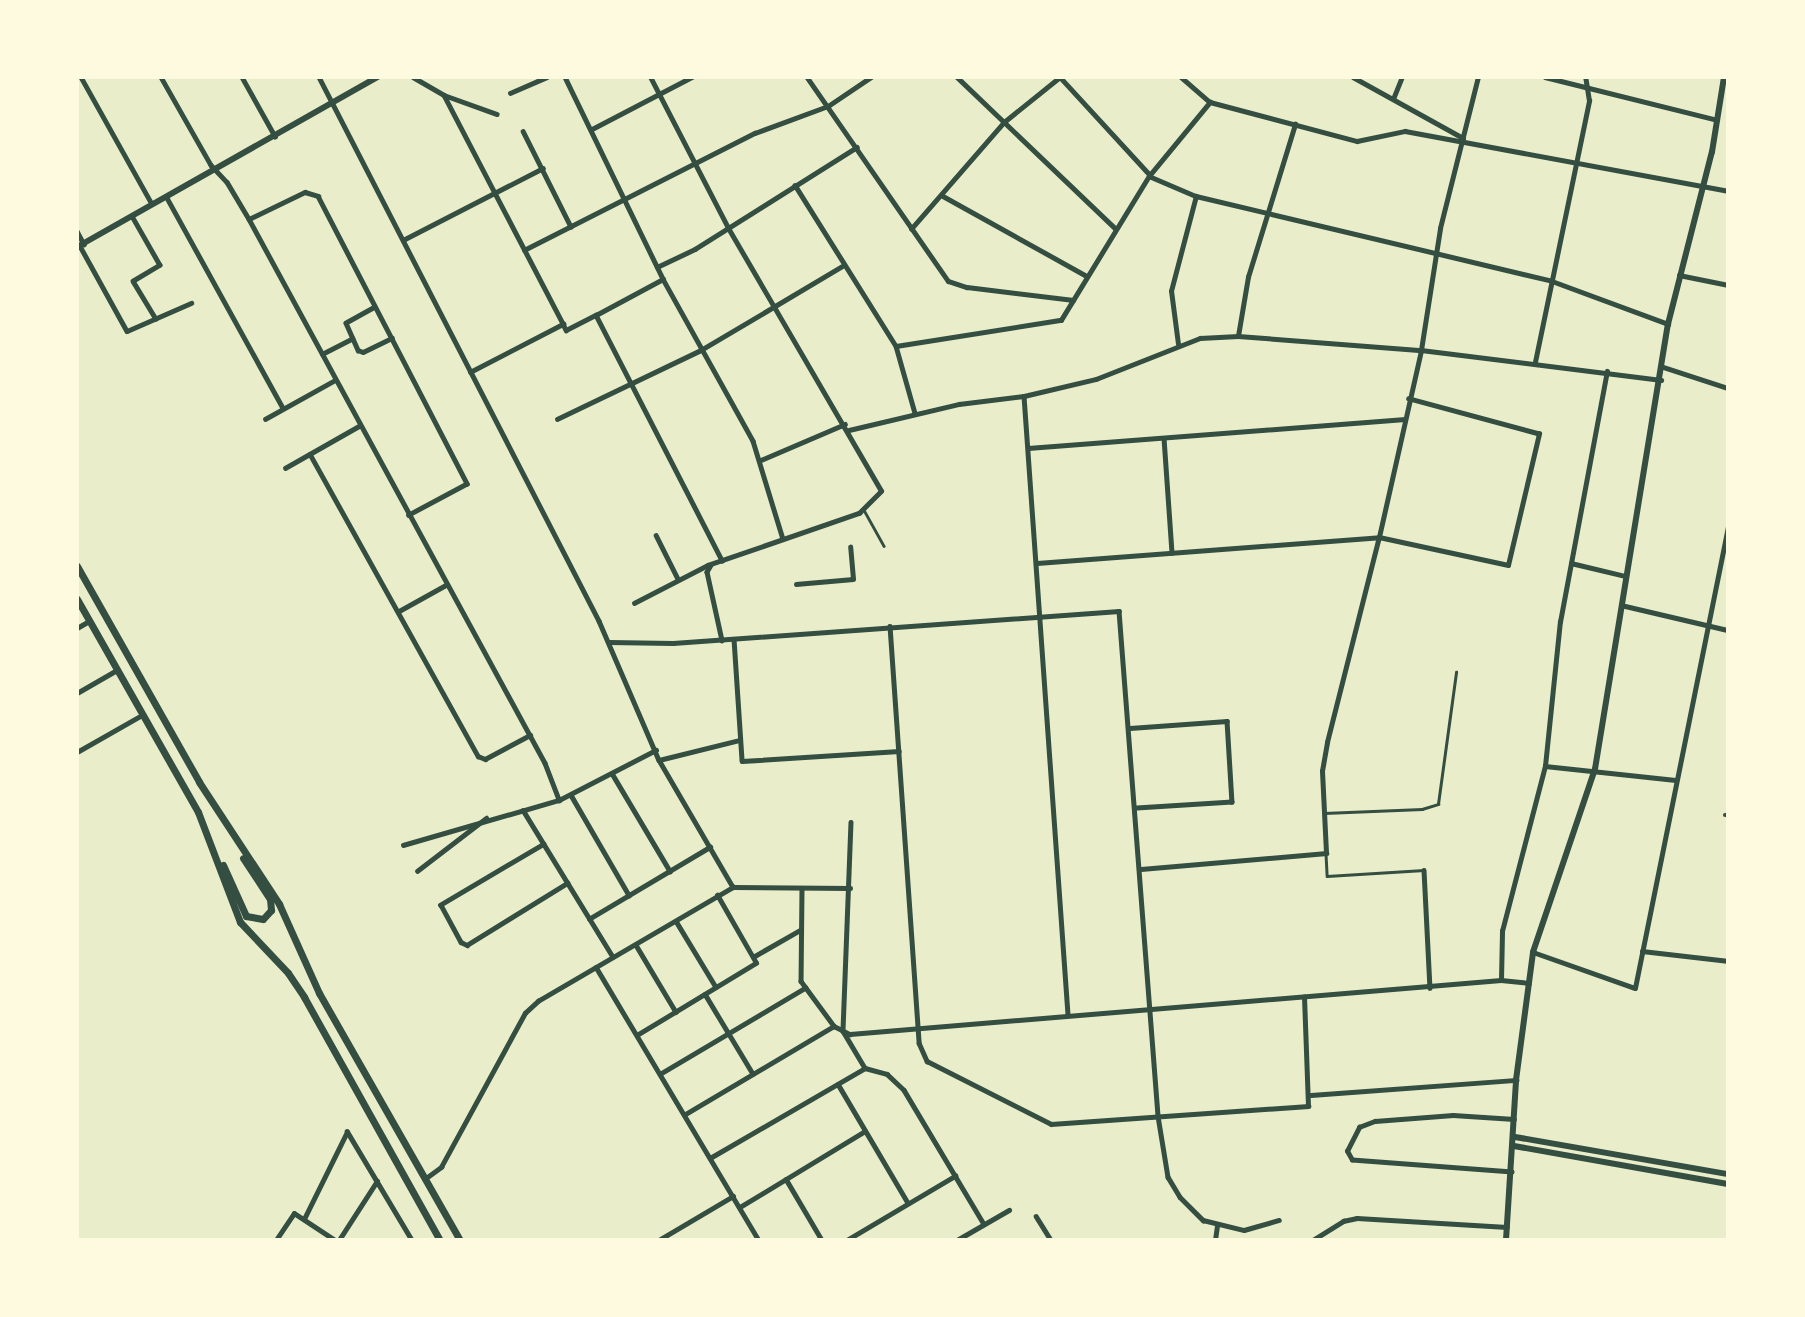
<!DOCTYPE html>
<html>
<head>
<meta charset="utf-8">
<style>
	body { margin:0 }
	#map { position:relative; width:1805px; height:1317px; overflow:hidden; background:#e9edc9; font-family:"Noto Sans",sans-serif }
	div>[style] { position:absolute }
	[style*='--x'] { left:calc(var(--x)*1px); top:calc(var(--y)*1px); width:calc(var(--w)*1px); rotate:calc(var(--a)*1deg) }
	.service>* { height:2.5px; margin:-1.25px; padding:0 1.25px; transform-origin:1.25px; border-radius:1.25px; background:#344e41 }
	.minor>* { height:4.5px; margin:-2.25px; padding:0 2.25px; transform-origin:2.25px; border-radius:2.25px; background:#344e41 }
	.tertiary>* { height:6px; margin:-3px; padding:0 3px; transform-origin:3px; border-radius:3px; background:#344e41 }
	.secondary>* { height:6px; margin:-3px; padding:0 3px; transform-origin:3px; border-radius:3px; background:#344e41 }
	.primary>* { height:7px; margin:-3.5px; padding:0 3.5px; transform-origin:3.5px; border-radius:3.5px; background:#344e41 }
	span { translate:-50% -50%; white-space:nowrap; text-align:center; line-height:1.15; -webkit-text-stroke:5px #fefae0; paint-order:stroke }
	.frame { position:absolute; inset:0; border:79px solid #fefae0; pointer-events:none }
</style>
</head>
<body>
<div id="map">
	<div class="service">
		<i style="--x:864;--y:510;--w:41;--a:60.9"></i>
		<i style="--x:1324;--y:813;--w:98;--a:-2.3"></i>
		<i style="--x:1422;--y:809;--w:17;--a:-17"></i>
		<i style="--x:1438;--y:804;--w:133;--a:-82.2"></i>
		<i style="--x:1326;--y:854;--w:22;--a:87"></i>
		<i style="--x:1327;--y:876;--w:97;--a:-3.5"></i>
	</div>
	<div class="minor">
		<i style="--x:81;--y:77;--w:145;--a:60.8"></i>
		<i style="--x:161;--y:77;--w:101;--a:60.4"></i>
		<i style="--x:211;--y:165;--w:23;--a:47"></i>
		<i style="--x:227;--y:182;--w:43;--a:59.3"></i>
		<i style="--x:249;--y:219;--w:619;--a:61.45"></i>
		<i style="--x:545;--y:763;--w:40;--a:69"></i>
		<i style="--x:242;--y:77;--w:68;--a:60.8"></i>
		<i style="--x:319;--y:77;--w:612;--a:62.76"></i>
		<i style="--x:599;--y:621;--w:151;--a:66.7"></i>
		<i style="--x:659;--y:760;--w:147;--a:59.8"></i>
		<i style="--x:413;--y:77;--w:36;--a:30"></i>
		<i style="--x:444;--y:95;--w:56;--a:19.7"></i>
		<i style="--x:565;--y:77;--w:225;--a:64.1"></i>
		<i style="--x:663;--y:279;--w:185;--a:60.9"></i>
		<i style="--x:753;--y:441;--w:102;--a:73"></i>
		<i style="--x:807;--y:77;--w:248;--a:55.3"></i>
		<i style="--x:948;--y:281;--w:20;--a:18"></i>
		<i style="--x:967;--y:287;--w:107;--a:7"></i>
		<i style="--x:957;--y:77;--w:219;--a:43.7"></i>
		<i style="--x:1060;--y:77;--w:133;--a:47.4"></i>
		<i style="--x:1181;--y:77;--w:38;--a:41"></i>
		<i style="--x:1210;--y:102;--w:152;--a:14.9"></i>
		<i style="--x:1357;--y:141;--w:49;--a:-11.8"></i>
		<i style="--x:1405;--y:131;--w:329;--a:10.5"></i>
		<i style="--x:1353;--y:77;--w:126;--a:29"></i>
		<i style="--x:1545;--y:77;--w:177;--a:14"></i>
		<i style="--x:510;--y:93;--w:40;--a:-23.4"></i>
		<i style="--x:444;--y:95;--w:258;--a:62.5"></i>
		<i style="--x:1393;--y:99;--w:24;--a:-68"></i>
		<i style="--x:592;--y:129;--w:113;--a:-27.5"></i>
		<i style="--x:523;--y:131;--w:107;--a:63.4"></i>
		<i style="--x:1149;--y:176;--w:51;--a:23.1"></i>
		<i style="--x:1196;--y:196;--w:366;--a:13.4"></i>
		<i style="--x:1552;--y:281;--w:124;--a:20.3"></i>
		<i style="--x:795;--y:185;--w:190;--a:57.9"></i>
		<i style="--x:896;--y:346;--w:70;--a:74.2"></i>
		<i style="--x:166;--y:196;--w:242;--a:61.1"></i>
		<i style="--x:943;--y:196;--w:165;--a:29.1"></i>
		<i style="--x:132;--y:216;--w:56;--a:60.3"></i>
		<i style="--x:160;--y:265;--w:31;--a:149"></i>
		<i style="--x:133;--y:281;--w:44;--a:58.8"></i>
		<i style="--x:249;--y:219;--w:62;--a:-25.7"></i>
		<i style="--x:305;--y:192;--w:14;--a:17"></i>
		<i style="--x:318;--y:196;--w:324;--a:62.6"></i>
		<i style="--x:467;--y:484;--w:66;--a:151.9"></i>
		<i style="--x:911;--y:229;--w:142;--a:-49"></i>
		<i style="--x:1004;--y:122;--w:72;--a:-38.8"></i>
		<i style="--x:77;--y:231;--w:15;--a:62"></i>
		<i style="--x:403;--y:240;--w:157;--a:-27.2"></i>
		<i style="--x:80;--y:246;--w:97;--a:61.1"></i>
		<i style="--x:127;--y:331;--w:70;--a:-23.6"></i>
		<i style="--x:524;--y:250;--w:259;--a:-26.9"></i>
		<i style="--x:755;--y:133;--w:78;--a:-20.3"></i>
		<i style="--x:828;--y:106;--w:52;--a:-34"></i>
		<i style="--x:657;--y:267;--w:42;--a:-25.3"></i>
		<i style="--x:695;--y:249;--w:191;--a:-32.2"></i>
		<i style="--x:1679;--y:275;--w:50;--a:11.5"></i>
		<i style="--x:375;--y:307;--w:33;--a:151"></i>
		<i style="--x:346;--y:323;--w:30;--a:66"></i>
		<i style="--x:358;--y:350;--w:5;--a:22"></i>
		<i style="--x:363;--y:352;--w:32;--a:-26"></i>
		<i style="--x:596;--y:315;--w:276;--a:62.8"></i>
		<i style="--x:1238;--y:336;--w:60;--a:-80.4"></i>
		<i style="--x:1248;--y:277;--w:160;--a:-72.9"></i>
		<i style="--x:1178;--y:344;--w:53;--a:-97.5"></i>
		<i style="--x:1171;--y:291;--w:98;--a:-75.3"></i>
		<i style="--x:896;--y:346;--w:167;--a:-9"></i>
		<i style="--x:1061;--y:320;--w:169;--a:-58.6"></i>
		<i style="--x:1149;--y:176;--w:96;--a:-50.5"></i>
		<i style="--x:322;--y:354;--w:34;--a:-27"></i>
		<i style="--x:1535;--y:362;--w:267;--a:-78.3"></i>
		<i style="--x:1589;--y:101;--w:24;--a:-99"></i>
		<i style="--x:1663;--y:367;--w:68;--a:17.9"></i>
		<i style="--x:470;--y:372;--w:105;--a:-27.3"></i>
		<i style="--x:563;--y:324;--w:7;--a:63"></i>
		<i style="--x:566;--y:330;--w:34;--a:-27"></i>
		<i style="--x:596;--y:315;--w:76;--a:-28.2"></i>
		<i style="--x:1024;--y:396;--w:620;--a:85.93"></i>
		<i style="--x:265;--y:419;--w:80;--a:-29.1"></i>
		<i style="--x:557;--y:419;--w:160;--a:-25.6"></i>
		<i style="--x:701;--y:350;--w:166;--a:-30.7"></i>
		<i style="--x:849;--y:430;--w:113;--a:-13.3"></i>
		<i style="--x:959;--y:404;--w:65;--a:-7"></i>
		<i style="--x:1024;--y:396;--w:74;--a:-13.3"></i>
		<i style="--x:1096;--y:379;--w:112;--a:-21.5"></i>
		<i style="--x:1200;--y:338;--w:38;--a:-3"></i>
		<i style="--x:1238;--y:336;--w:184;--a:4.4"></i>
		<i style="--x:1421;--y:350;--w:242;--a:7.1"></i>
		<i style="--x:1164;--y:438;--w:115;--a:86"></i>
		<i style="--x:1028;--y:448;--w:378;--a:-4.4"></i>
		<i style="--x:310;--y:454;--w:346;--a:60.9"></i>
		<i style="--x:478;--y:756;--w:8;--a:23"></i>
		<i style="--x:485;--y:759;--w:51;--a:-28.1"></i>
		<i style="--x:761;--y:460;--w:91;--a:-23.2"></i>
		<i style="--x:285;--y:468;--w:85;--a:-29.6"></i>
		<i style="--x:656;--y:535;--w:49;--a:63.4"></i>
		<i style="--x:1037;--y:563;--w:343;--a:-4.3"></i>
		<i style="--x:1379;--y:537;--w:132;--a:12.2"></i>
		<i style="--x:1508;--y:565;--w:135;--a:-76.7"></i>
		<i style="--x:1539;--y:434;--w:135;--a:-164.9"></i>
		<i style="--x:1571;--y:563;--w:56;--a:13.5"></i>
		<i style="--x:711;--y:565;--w:8;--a:120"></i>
		<i style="--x:707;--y:572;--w:70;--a:77.6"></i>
		<i style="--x:796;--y:584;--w:57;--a:-5"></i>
		<i style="--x:853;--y:579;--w:32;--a:-95"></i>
		<i style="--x:634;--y:603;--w:83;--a:-27.2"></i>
		<i style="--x:708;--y:565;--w:160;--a:-19"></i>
		<i style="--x:859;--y:513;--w:31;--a:-45"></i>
		<i style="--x:881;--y:491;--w:304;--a:-120.2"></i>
		<i style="--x:728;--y:228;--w:170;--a:-117.3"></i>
		<i style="--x:1621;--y:605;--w:110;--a:13.2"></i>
		<i style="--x:399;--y:611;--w:54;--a:-29"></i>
		<i style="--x:890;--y:626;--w:418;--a:86"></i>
		<i style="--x:919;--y:1043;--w:20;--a:66"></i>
		<i style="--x:927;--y:1061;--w:139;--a:26.9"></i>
		<i style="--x:1051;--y:1124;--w:258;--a:-4"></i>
		<i style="--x:1308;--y:1106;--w:109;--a:-92.1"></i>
		<i style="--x:77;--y:628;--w:14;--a:-30"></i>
		<i style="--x:734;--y:639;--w:122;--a:86.2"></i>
		<i style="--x:742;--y:761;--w:157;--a:-3.6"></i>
		<i style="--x:609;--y:642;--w:64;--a:0.9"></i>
		<i style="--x:673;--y:643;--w:447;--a:-4.1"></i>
		<i style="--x:1119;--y:611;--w:507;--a:85.58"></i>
		<i style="--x:1158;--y:1116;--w:62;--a:80.7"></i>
		<i style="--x:1168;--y:1177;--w:23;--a:59"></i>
		<i style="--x:1180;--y:1197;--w:33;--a:45"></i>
		<i style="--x:1203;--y:1220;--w:42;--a:13.7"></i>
		<i style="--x:1244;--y:1230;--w:36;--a:-16"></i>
		<i style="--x:77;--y:693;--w:46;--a:-29.9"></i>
		<i style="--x:1130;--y:728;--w:97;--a:-4.1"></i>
		<i style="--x:1227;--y:721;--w:81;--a:86.5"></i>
		<i style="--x:1232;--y:802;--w:95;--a:176.4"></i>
		<i style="--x:77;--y:752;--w:75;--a:-29.6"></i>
		<i style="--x:659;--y:760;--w:83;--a:-13.9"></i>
		<i style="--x:1545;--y:766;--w:131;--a:6.1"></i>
		<i style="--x:613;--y:775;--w:112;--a:59.3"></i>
		<i style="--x:571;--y:795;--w:116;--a:59.9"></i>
		<i style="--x:523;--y:810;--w:172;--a:58.5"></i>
		<i style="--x:1725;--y:815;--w:3;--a:0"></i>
		<i style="--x:851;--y:822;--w:209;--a:92.2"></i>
		<i style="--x:843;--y:1031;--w:43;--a:59.3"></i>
		<i style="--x:865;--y:1068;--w:23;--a:15"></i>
		<i style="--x:887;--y:1074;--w:23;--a:43"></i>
		<i style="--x:904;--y:1090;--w:156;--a:59.2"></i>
		<i style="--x:544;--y:844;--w:120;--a:149.4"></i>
		<i style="--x:441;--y:905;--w:42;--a:61.6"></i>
		<i style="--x:461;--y:942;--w:7;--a:27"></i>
		<i style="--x:467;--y:945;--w:118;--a:-31.8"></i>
		<i style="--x:403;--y:845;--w:162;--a:-16.1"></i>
		<i style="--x:559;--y:800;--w:109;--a:-27.3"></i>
		<i style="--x:1141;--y:869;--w:186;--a:-4.9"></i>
		<i style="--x:1326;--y:853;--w:82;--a:-92.8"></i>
		<i style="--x:1322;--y:771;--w:29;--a:-80"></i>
		<i style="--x:1327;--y:742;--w:211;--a:-75.8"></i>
		<i style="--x:1379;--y:537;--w:192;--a:-77.3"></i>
		<i style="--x:1421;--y:350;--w:123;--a:-81.1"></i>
		<i style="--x:1440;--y:228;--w:156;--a:-75.9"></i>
		<i style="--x:1424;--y:870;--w:118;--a:87.1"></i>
		<i style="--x:417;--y:871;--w:87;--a:-37.5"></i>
		<i style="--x:802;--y:889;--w:92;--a:90.6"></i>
		<i style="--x:801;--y:981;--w:56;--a:53.7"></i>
		<i style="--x:834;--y:1026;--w:18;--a:27"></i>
		<i style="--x:850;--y:1034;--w:653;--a:-4.74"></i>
		<i style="--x:1501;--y:980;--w:28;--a:6"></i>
		<i style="--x:589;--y:919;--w:141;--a:-30.8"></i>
		<i style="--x:676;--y:921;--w:77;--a:58.8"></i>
		<i style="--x:636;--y:945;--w:78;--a:59.2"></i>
		<i style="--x:1642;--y:951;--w:87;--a:6.6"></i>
		<i style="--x:1533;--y:952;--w:108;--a:19.4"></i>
		<i style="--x:1635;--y:988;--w:470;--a:-78.6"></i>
		<i style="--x:753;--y:957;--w:54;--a:-29.9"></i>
		<i style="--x:596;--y:967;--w:318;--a:59.2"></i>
		<i style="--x:1501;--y:980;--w:49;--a:-88.8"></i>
		<i style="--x:1502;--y:931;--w:171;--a:-75.4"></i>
		<i style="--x:1545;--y:766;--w:145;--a:-84.1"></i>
		<i style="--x:1560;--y:622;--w:255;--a:-79.4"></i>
		<i style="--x:705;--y:994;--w:93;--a:59"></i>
		<i style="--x:637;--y:1035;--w:139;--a:-31.2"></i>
		<i style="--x:756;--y:963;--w:78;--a:-119.8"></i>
		<i style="--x:660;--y:1074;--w:169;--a:-30.7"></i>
		<i style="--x:838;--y:1084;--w:138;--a:59.5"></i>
		<i style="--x:1311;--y:1095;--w:206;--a:-4.2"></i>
		<i style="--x:684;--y:1115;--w:174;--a:-30.7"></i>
		<i style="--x:347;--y:1131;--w:127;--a:59.2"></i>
		<i style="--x:710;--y:1158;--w:179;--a:-30.1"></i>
		<i style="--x:1512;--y:1172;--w:160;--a:-175.7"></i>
		<i style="--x:1352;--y:1160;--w:10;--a:-119"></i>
		<i style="--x:1347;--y:1151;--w:27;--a:-63"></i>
		<i style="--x:1359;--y:1127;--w:17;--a:-21"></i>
		<i style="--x:1375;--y:1121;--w:78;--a:-4.4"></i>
		<i style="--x:1453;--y:1115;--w:61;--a:3.8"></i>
		<i style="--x:426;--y:1178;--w:19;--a:-36"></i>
		<i style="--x:441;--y:1167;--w:175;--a:-61.4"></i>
		<i style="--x:525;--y:1013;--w:18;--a:-43"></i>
		<i style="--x:538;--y:1001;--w:226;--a:-30.3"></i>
		<i style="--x:733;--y:887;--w:117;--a:0.5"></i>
		<i style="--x:786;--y:1179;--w:71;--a:59.5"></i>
		<i style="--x:740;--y:1207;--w:146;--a:-31.3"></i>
		<i style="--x:1036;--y:1216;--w:28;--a:58"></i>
		<i style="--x:304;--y:1219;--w:97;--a:-63.7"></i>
		<i style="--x:276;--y:1240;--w:32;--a:-56"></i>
		<i style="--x:294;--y:1213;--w:49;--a:33.4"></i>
		<i style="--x:339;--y:1240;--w:70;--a:-57.2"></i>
		<i style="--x:659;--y:1240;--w:86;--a:-30.7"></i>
		<i style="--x:847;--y:1240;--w:126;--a:-30.7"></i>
		<i style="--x:957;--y:1240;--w:60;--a:-30"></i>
		<i style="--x:1215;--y:1240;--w:15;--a:-82"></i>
		<i style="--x:1313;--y:1240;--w:36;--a:-32"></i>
		<i style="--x:1343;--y:1221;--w:14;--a:-12"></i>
		<i style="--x:1357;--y:1218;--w:150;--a:3.4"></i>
	</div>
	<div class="tertiary">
		<i style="--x:77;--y:247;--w:346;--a:-29.5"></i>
		<i style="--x:1515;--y:1137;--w:216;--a:9.9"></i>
		<i style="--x:1514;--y:1146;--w:217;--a:10.1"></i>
	</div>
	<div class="secondary">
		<i style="--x:1506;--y:1240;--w:160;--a:-86.4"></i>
		<i style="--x:1516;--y:1080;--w:129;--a:-82.4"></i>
		<i style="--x:1533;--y:952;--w:193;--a:-71.3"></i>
		<i style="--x:1595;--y:769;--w:451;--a:-80.7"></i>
		<i style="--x:1668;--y:324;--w:178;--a:-75.7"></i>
		<i style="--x:1712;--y:152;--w:76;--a:-80.9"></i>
	</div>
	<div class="primary">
		<i style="--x:77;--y:566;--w:248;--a:60.5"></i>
		<i style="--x:199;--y:782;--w:146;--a:56.7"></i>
		<i style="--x:279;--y:904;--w:98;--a:65.8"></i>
		<i style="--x:319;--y:993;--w:284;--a:60.3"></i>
		<i style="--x:77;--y:599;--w:245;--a:60.4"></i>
		<i style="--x:198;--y:812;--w:118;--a:69.1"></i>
		<i style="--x:240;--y:922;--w:70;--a:46.7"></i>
		<i style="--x:288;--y:973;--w:29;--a:56"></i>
		<i style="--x:304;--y:997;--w:278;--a:60.8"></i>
		<i style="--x:223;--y:865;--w:56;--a:65.7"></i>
		<i style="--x:246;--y:916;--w:17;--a:10"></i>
		<i style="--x:263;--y:919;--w:12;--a:-48"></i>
		<i style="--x:271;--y:910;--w:11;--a:-95"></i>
		<i style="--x:270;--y:899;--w:49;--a:-123.4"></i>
	</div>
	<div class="frame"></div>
</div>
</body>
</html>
